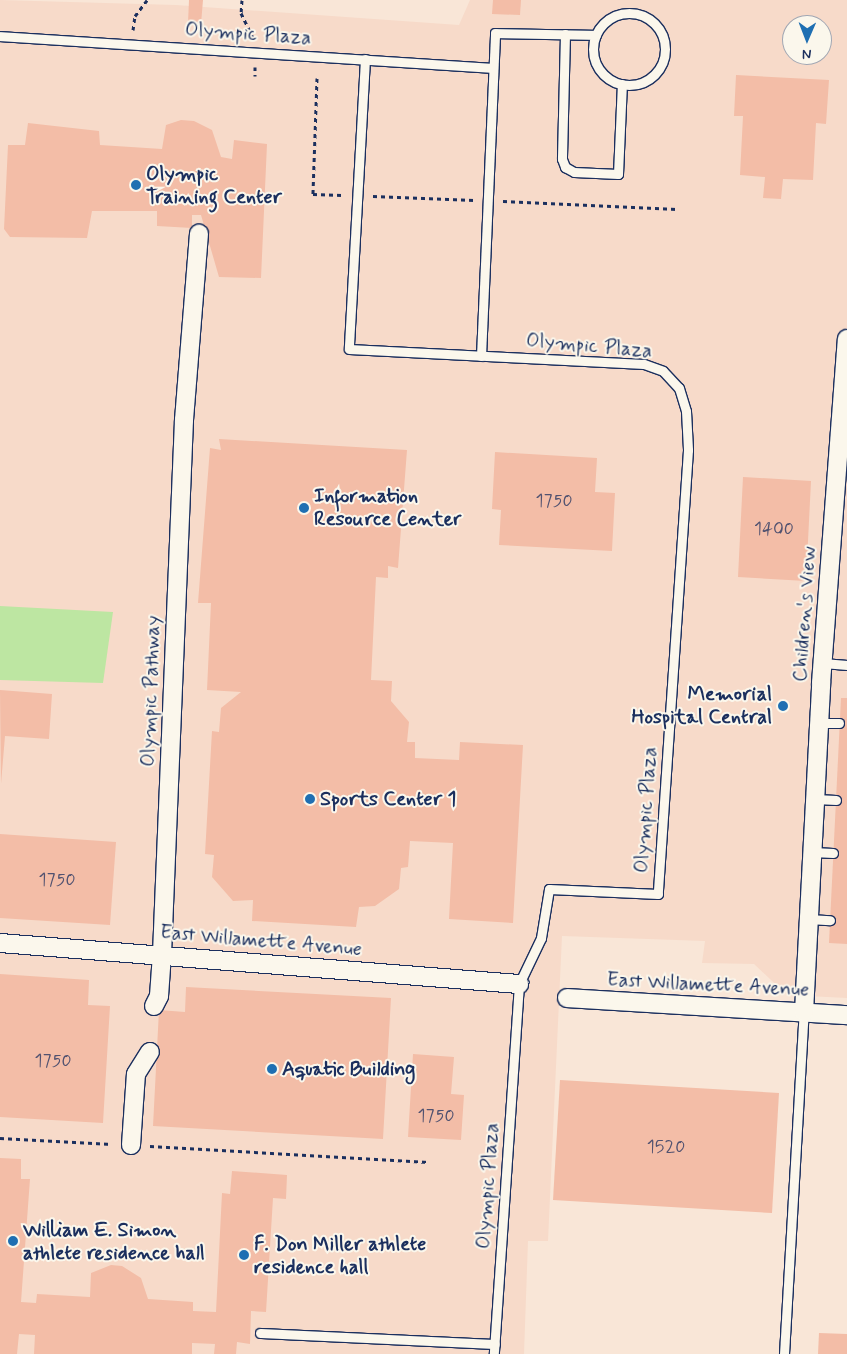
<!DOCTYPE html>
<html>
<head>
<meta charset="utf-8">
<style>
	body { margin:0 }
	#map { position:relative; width:847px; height:1354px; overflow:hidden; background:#f9e6d7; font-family:Mynerve,sans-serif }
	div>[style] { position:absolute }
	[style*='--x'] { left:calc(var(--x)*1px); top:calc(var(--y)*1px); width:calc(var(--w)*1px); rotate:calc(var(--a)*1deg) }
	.built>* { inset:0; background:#f7dac9 }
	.green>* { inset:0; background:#bde6a2 }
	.building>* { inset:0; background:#f3bda7 }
	.path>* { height:3px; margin-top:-1.5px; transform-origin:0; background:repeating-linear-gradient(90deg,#1b2f5e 0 4px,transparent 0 8px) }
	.roads { filter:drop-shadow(1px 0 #1b2f5e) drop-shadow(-1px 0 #1b2f5e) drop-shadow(0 1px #1b2f5e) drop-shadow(0 -1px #1b2f5e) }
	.lane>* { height:9px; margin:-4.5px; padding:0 4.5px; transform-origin:4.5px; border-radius:4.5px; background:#fbf7ec }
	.lane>.ring { margin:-4.5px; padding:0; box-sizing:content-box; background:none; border:9px solid #fbf7ec; border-radius:50% }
	.street>* { height:18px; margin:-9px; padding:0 9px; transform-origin:9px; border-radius:9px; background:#fbf7ec }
	.dots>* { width:14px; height:14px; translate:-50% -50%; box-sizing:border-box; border:2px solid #fbf7ec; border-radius:50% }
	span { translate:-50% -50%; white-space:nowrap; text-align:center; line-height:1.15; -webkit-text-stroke:4px #fbf7ec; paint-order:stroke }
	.number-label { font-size:18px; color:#515270 }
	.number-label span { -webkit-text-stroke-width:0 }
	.street-label { font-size:20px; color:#1b2f5e }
	.poi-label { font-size:20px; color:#1b2f5e; font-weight:700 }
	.left { translate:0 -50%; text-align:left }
	.right { translate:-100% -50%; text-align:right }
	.north { position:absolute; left:782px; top:15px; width:50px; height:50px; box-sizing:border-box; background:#fbf7ec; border:1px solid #a1a7b3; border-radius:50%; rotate:181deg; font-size:14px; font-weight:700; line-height:20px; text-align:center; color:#1b2f5e }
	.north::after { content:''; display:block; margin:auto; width:18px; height:22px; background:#1f6fb2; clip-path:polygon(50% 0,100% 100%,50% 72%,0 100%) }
</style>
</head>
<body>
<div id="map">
	<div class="built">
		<i style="clip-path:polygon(evenodd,0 0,176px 5px,459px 25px,470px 0,847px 0,847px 998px,787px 995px,754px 964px,702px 963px,705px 941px,562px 936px,548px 1241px,528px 1241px,524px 1354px,0 1354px,0 0,792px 25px,822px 25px,822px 55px,792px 55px,792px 25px)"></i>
	</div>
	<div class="green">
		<i style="clip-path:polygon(0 606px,113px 612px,103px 683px,0 680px)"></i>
	</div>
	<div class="building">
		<i style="clip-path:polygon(189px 0,203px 0,201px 24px,188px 23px)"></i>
		<i style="clip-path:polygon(493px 0,521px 0,520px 15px,492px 14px)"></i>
		<i style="clip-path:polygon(736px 75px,829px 80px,826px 124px,816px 123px,813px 180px,783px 179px,781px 199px,763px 198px,765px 177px,740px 175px,743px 116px,734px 116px)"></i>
		<i style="clip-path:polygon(181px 120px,194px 121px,212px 130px,221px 157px,232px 159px,234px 140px,267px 144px,261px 278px,219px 277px,201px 215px,192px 215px,192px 228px,157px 226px,157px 211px,92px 211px,87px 238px,10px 237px,4px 229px,8px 145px,25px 145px,28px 123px,99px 131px,100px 145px,162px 149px,166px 125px)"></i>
		<i style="clip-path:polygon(219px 439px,407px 450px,398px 568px,388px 566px,388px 578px,376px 577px,371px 680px,392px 681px,391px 701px,409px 722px,407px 742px,415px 742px,415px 758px,459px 760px,460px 742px,523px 745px,513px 923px,449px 919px,453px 843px,410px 841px,408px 867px,401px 868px,399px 889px,375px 906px,359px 907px,356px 927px,252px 921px,253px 900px,233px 901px,212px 877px,214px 855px,205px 854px,212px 731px,219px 732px,221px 708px,241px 692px,207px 690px,211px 603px,198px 603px,210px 448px,221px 450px)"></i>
		<i style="clip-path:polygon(495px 452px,597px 458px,595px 492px,615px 493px,612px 551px,499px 545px,501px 510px,492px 509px)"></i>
		<i style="clip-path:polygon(743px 477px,811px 481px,806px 581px,738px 577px)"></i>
		<i style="clip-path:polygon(0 690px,52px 694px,49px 739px,5px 736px,1px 784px)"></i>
		<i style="clip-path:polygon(841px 698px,847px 698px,847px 944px,829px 943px)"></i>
		<i style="clip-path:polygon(0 834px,116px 842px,110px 925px,0 918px)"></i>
		<i style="clip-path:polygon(0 974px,89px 980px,88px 1005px,110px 1006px,103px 1123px,0 1117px)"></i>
		<i style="clip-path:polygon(186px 987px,391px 998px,383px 1139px,153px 1126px,159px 1010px,185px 1012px)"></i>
		<i style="clip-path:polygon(413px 1054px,454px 1057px,451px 1094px,464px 1095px,461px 1140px,408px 1137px)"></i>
		<i style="clip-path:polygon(560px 1080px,779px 1093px,772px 1213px,553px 1200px)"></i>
		<i style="clip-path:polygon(0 1158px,21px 1159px,21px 1179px,30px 1179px,21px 1302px,36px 1303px,37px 1294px,90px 1297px,91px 1273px,111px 1265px,122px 1266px,141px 1278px,148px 1299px,193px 1302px,193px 1311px,216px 1312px,222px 1193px,230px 1194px,232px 1171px,287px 1175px,286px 1199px,273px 1198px,266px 1312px,251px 1311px,250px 1344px,237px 1342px,236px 1354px,214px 1354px,215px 1344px,192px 1343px,192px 1354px,34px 1354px,35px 1335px,19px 1334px,17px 1354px,0 1354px)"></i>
		<i style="clip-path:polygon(819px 1333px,847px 1334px,847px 1354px,818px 1354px)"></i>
	</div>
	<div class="path">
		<i style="--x:242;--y:0;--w:13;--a:94"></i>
		<i style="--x:241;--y:13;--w:28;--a:64"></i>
		<i style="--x:133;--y:30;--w:14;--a:-82"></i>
		<i style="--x:135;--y:16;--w:20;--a:-53"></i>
		<i style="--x:255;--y:67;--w:9;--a:90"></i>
		<i style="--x:317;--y:78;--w:116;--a:92"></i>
		<i style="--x:313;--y:194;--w:29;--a:2"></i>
		<i style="--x:373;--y:196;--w:101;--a:2.3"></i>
		<i style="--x:503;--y:201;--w:174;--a:2.6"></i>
		<i style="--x:0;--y:1138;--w:112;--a:3.1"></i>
		<i style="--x:150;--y:1146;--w:279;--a:3.3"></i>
	</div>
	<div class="roads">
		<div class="lane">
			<i class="ring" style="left:593px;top:13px;width:63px;height:63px"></i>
			<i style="--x:565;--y:34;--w:125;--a:91.4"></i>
			<i style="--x:562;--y:159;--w:9;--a:69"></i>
			<i style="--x:565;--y:167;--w:10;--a:29"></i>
			<i style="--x:574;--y:172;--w:44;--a:2.6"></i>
			<i style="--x:618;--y:174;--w:90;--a:-87.5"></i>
			<i style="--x:0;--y:36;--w:494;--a:3.7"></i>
			<i style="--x:365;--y:59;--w:290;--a:93.2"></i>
			<i style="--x:349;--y:349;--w:295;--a:2.9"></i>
			<i style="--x:644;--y:364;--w:20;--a:20"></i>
			<i style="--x:663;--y:371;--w:23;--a:47"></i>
			<i style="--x:679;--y:388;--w:24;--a:73"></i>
			<i style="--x:686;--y:411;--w:39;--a:87"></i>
			<i style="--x:688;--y:450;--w:445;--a:93.9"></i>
			<i style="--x:658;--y:894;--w:109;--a:-177.4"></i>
			<i style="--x:549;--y:889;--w:50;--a:99.3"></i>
			<i style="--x:541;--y:938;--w:51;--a:115.6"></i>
			<i style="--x:519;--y:984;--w:371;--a:93.9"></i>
			<i style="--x:481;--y:356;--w:323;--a:-87.5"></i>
			<i style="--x:495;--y:33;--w:101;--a:1.1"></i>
			<i style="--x:823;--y:663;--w:24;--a:5"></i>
			<i style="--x:819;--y:723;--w:20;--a:0"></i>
			<i style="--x:815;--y:799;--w:21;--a:3"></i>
			<i style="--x:812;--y:852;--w:21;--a:3"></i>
			<i style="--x:808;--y:919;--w:22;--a:3"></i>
			<i style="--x:260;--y:1333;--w:235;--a:2.7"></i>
			<i style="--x:784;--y:1354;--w:343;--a:-86.7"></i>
		</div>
		<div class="street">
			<i style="--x:0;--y:943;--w:521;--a:4.52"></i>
			<i style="--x:567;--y:998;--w:281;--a:3.5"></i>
			<i style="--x:154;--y:1006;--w:11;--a:-63"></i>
			<i style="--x:159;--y:996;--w:42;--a:-85.9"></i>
			<i style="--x:162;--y:954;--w:534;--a:-87.64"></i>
			<i style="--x:184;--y:420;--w:187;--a:-85.4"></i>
			<i style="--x:804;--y:1012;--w:329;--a:-87"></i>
			<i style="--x:821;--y:683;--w:345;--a:-85.7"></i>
			<i style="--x:131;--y:1145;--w:71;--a:-86"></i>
			<i style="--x:136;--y:1074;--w:26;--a:-58"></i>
		</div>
	</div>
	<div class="dots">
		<i style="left:136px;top:185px;background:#1f6fb2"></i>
		<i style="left:304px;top:508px;background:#1f6fb2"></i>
		<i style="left:783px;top:706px;background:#1f6fb2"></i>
		<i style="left:310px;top:799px;background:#1f6fb2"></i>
		<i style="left:272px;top:1069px;background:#1f6fb2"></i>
		<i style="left:13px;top:1241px;background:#1f6fb2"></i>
		<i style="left:244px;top:1255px;background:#1f6fb2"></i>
	</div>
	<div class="number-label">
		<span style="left:554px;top:501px">1750</span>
		<span style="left:774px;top:529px">1400</span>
		<span style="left:57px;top:880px">1750</span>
		<span style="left:53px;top:1061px">1750</span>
		<span style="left:436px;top:1116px">1750</span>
		<span style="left:666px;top:1147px">1520</span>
	</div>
	<div class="street-label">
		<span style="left:248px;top:34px;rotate:4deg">Olympic Plaza</span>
		<span style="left:589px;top:346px;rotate:5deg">Olympic Plaza</span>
		<span style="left:805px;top:614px;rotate:-86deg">Children's View</span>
		<span style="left:151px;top:691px;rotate:-88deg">Olympic Pathway</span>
		<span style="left:646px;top:810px;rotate:-86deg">Olympic Plaza</span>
		<span style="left:261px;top:941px;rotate:5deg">East Willamette Avenue</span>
		<span style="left:708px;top:985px;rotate:3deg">East Willamette Avenue</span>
		<span style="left:488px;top:1186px;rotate:-86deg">Olympic Plaza</span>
	</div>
	<div class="poi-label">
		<span class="left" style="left:146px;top:186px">Olympic<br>Training Center</span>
		<span class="left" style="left:314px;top:508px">Information<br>Resource Center</span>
		<span class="right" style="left:772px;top:706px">Memorial<br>Hospital Central</span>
		<span class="left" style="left:320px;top:799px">Sports Center 1</span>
		<span class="left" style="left:282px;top:1069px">Aquatic Building</span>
		<span class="left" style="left:23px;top:1242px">William E. Simon<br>athlete residence hall</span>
		<span class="left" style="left:254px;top:1256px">F. Don Miller athlete<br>residence hall</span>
	</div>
	<div class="north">N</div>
</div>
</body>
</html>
